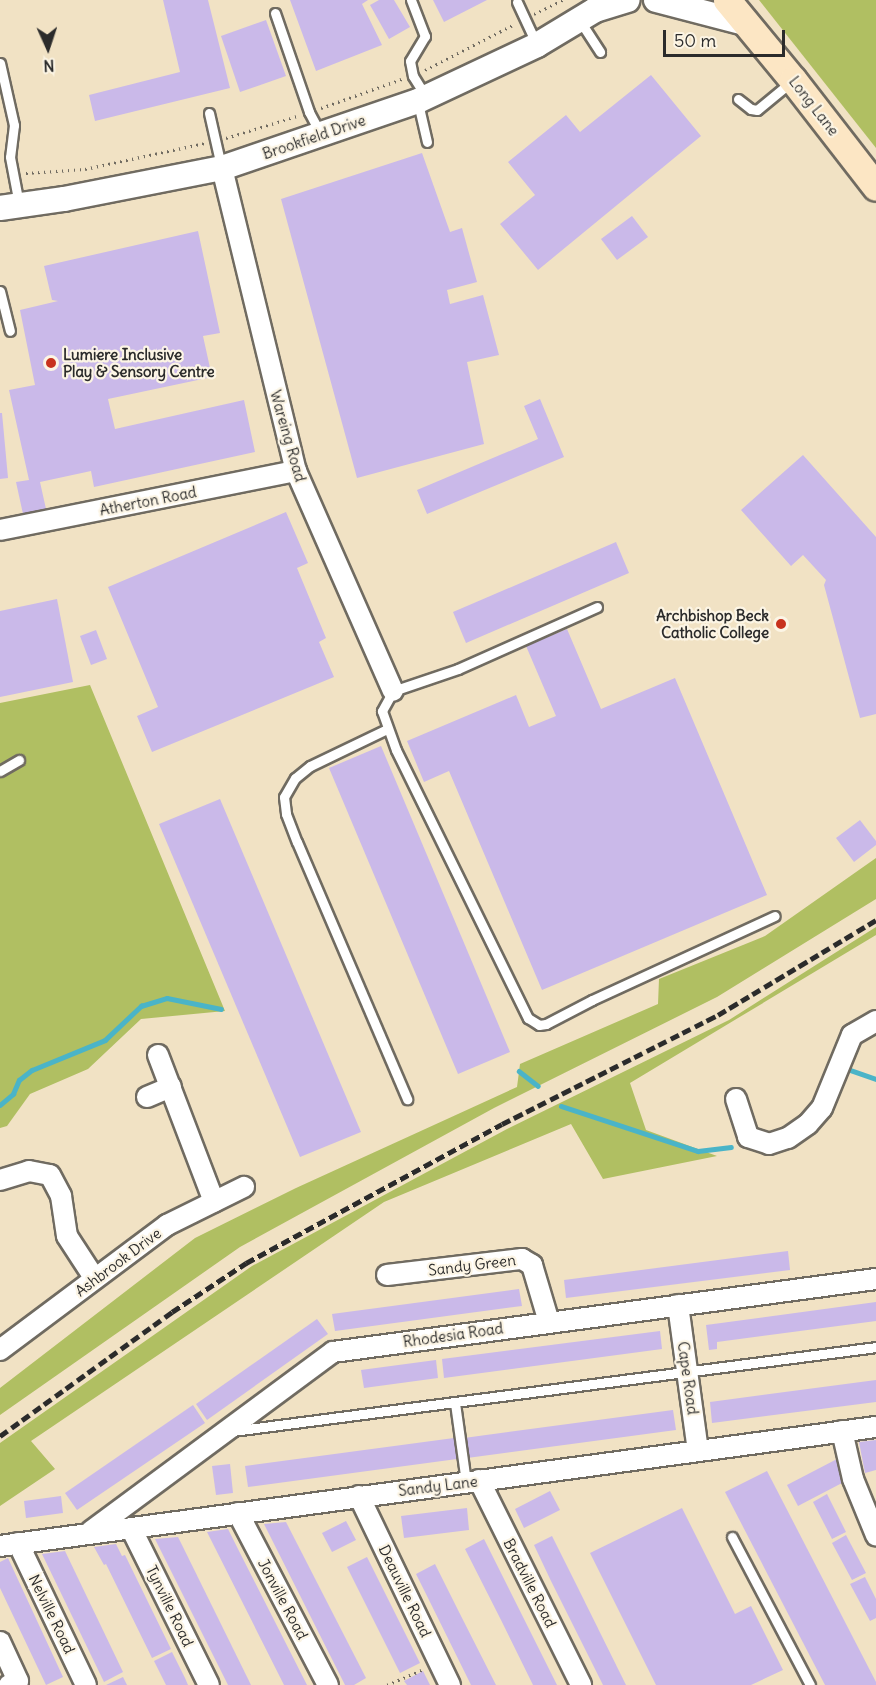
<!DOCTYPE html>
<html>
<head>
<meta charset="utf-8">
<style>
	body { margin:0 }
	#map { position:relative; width:876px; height:1685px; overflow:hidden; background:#f1e2c4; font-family:Delius,sans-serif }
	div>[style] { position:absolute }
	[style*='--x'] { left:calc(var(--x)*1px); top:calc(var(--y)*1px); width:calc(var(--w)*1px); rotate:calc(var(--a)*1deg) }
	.green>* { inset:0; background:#b0bf62 }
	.stream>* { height:4.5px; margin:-2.25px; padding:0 2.25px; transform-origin:2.25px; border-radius:2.25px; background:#4ab4c8 }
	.building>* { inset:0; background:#cab9e9 }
	.path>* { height:3px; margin-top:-1.5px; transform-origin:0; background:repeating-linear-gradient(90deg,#706b61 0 1.5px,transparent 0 6px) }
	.roads { filter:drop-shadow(2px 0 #706b61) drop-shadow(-2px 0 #706b61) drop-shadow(0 2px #706b61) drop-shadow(0 -2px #706b61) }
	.service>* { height:9px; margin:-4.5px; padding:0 4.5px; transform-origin:4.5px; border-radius:4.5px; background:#fff }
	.minor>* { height:20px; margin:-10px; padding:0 10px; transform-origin:10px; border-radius:10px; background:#fff }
	.tertiary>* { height:24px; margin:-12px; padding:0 12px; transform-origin:12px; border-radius:12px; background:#fff }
	.secondary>* { height:27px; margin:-13.5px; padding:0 13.5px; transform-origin:13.5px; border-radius:13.5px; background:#fce6c4 }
	.rail>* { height:4.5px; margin-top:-2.25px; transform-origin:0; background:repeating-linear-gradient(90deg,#2b2b2b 0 9px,transparent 0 13.5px) }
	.dots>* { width:16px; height:16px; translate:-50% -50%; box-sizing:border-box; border:3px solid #fcf5e5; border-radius:50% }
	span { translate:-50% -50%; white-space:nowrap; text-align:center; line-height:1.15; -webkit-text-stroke:4.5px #fcf5e5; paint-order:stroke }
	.street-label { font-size:15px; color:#2b2b2b }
	.poi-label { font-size:15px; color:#2b2b2b; font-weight:700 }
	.left { translate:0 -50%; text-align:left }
	.right { translate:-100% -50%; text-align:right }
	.north { position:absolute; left:18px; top:18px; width:60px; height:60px; -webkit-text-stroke:4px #fcf5e5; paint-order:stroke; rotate:177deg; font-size:16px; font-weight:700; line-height:24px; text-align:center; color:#2b2b2b }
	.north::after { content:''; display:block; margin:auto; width:21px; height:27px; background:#2b2b2b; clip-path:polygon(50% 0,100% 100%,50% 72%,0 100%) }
	.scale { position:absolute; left:663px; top:30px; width:122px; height:27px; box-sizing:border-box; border:3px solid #2b2b2b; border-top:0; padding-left:8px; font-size:18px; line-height:21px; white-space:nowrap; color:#2b2b2b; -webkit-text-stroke:4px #fcf5e5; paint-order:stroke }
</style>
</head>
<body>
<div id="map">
	<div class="green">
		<i style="clip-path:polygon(759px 0,876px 0,876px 148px)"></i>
		<i style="clip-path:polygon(90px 685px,225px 1011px,141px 1019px,88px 1069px,30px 1094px,7px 1126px,0 1128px,0 703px)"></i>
		<i style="clip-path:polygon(876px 858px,876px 899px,717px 997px,494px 1108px,240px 1247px,0 1415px,0 1388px,195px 1238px,296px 1188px,517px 1087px,520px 1064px,658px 1004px,659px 979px,765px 936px)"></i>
		<i style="clip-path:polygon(876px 927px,876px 935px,630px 1083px,646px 1130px,717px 1156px,603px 1179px,571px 1124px,384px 1202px,31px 1441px,55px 1469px,0 1506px,0 1443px,252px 1266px,507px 1129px,729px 1020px)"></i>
	</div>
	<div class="stream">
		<i style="--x:850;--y:1070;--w:28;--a:19"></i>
		<i style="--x:519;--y:1071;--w:24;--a:38"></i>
		<i style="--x:0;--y:1105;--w:17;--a:-40"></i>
		<i style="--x:13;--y:1094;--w:15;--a:-67"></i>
		<i style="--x:19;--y:1080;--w:16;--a:-38"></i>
		<i style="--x:32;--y:1070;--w:79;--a:-22.3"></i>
		<i style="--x:105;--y:1040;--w:50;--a:-43.4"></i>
		<i style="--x:141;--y:1006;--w:27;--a:-17"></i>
		<i style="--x:167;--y:998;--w:55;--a:11.5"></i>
		<i style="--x:561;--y:1106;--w:144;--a:18.2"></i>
		<i style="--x:698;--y:1151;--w:33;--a:-7"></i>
	</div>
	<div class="building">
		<i style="clip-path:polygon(163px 0,208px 0,230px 88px,95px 121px,89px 95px,180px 72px)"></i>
		<i style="clip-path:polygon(290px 0,368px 0,362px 4px,382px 45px,316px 71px)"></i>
		<i style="clip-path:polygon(379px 0,394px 0,410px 27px,389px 39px,370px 5px)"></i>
		<i style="clip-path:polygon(433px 0,487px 0,444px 22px)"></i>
		<i style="clip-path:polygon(266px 20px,286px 76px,240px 92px,221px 36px)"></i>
		<i style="clip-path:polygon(651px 75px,701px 136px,538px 270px,500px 224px,535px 195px,508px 162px,566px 115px,580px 132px)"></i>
		<i style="clip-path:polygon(422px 153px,450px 232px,462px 228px,477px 282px,447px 290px,450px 304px,483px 295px,499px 355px,467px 362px,484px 444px,357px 478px,281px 199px)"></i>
		<i style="clip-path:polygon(632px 216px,648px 237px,617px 260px,601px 239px)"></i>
		<i style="clip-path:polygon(198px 231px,220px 333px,203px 336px,212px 377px,108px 399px,115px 429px,244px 400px,255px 452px,94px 487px,91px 471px,40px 482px,46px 509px,23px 514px,16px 482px,29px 480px,9px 390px,35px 385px,20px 310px,58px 301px,52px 300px,44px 266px)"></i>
		<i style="clip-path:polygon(540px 399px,564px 457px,427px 514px,417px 490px,538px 439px,524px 406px)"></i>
		<i style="clip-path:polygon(0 413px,2px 413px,8px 478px,0 479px)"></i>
		<i style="clip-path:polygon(803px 455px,876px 537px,876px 714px,860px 718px,824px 585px,826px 580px,803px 555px,791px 566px,741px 510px)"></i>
		<i style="clip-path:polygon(286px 512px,308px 563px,297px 568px,326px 638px,319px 642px,334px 677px,152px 752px,137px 716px,158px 707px,108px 587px)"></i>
		<i style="clip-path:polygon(616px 542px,629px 573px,466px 643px,453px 612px)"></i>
		<i style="clip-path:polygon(57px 599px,73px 682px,0 697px,0 611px)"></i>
		<i style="clip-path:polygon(567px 629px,601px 709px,675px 678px,767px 895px,542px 990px,449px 771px,424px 782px,407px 741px,516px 695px,529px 727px,556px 716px,526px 646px)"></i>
		<i style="clip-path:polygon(96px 630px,107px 659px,91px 665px,80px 636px)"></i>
		<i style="clip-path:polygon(381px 746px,510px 1052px,458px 1074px,329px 768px)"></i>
		<i style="clip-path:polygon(220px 799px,361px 1132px,300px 1157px,159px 824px)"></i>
		<i style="clip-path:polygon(860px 820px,876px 841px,876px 845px,854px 862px,836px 838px)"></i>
		<i style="clip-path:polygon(788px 1251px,790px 1270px,566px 1298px,564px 1280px)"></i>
		<i style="clip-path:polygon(519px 1289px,522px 1306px,335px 1331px,332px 1314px)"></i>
		<i style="clip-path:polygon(876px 1302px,876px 1321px,717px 1342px,717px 1349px,709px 1350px,706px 1325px)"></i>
		<i style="clip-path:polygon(317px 1319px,328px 1334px,207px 1420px,196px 1404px)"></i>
		<i style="clip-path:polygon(660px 1331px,662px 1349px,444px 1378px,442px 1359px)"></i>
		<i style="clip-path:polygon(436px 1360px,438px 1378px,364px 1388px,361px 1370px)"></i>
		<i style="clip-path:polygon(876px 1380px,876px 1402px,712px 1423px,710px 1402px)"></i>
		<i style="clip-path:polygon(193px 1405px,205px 1423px,77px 1510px,65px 1493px)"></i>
		<i style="clip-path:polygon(673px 1410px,676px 1430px,467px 1458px,464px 1438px)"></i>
		<i style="clip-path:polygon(454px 1438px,457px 1459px,248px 1487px,245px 1466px)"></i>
		<i style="clip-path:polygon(876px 1440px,876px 1470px,865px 1473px,859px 1442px)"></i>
		<i style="clip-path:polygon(837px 1459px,842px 1483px,798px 1506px,787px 1485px)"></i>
		<i style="clip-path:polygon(230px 1464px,233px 1493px,216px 1495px,212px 1466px)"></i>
		<i style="clip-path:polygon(767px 1471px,876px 1682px,876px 1685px,825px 1685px,725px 1492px)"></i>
		<i style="clip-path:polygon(550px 1491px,560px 1510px,524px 1528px,515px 1509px)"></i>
		<i style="clip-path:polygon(827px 1494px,846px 1532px,832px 1539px,813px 1502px)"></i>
		<i style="clip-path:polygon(61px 1496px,63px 1513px,26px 1518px,24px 1501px)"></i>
		<i style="clip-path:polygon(467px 1508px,469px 1530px,404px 1538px,401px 1516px)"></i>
		<i style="clip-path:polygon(682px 1508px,735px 1614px,751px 1606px,783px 1670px,751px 1685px,656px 1685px,590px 1553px)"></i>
		<i style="clip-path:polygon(346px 1521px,356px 1540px,332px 1552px,322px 1533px)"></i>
		<i style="clip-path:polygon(286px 1522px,366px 1678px,354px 1685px,345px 1685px,264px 1524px)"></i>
		<i style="clip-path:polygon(228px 1529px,240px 1553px,307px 1685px,284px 1685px,207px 1532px)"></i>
		<i style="clip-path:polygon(846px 1535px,866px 1573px,852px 1580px,832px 1543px)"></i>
		<i style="clip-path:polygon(552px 1536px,576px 1584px,626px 1685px,603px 1685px,551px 1581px,534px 1545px)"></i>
		<i style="clip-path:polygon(178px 1537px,182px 1545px,251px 1685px,228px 1685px,155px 1539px)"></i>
		<i style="clip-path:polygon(484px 1539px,557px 1685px,533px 1685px,501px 1620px,465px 1549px)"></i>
		<i style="clip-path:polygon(116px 1544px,122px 1556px,125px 1555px,171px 1649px,152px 1658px,106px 1564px,104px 1565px,94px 1547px)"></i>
		<i style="clip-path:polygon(65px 1551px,123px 1672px,104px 1682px,42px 1554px)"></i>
		<i style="clip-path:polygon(367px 1557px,420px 1663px,400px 1673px,347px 1567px)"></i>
		<i style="clip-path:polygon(8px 1558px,63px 1677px,46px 1685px,0 1588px,0 1562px)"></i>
		<i style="clip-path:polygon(435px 1564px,459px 1612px,496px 1685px,471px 1685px,428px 1598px,416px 1574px)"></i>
		<i style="clip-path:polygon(865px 1577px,876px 1599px,876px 1618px,870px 1621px,850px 1584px)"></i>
		<i style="clip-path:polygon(172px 1652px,185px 1678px,188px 1685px,166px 1685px,154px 1661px)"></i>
		<i style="clip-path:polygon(423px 1671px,430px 1685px,407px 1685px,404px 1681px)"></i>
		<i style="clip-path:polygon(123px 1677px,127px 1685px,106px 1685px)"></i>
	</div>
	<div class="path">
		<i style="--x:534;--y:14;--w:32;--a:-26"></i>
		<i style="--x:425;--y:70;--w:101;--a:-27.1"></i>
		<i style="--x:321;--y:108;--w:86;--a:-19.7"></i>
		<i style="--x:226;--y:138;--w:74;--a:-17.2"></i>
		<i style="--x:26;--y:173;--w:59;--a:-3.9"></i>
		<i style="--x:85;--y:169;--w:123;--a:-12.2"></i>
		<i style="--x:387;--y:1685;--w:40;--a:-23.4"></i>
	</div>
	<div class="roads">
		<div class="service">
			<i style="--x:411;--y:0;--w:39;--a:69"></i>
			<i style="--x:425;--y:36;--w:29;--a:121"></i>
			<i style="--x:410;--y:61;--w:15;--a:79"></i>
			<i style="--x:413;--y:76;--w:22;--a:58"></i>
			<i style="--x:517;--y:2;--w:47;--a:65.1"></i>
			<i style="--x:275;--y:13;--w:105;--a:71"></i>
			<i style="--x:309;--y:112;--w:24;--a:62"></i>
			<i style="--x:580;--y:21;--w:37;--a:57"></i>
			<i style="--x:0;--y:63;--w:64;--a:77.3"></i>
			<i style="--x:14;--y:125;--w:32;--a:97"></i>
			<i style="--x:10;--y:157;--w:48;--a:79.2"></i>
			<i style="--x:738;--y:99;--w:16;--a:38"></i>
			<i style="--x:751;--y:109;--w:6;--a:9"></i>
			<i style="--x:757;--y:110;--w:44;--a:-39.5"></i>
			<i style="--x:418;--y:103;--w:40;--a:77"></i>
			<i style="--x:209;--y:113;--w:54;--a:77.2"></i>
			<i style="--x:0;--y:291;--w:41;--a:76"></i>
			<i style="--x:597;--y:607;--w:152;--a:156"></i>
			<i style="--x:458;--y:669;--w:69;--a:161.3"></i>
			<i style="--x:393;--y:691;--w:23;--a:119"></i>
			<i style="--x:382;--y:711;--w:41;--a:70.3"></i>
			<i style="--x:396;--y:750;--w:299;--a:63.8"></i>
			<i style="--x:528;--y:1018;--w:13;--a:32"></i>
			<i style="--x:539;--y:1025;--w:7;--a:-8"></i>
			<i style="--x:546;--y:1024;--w:52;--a:-27.6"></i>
			<i style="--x:592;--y:1000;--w:201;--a:-24.7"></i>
			<i style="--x:387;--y:729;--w:85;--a:154.3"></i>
			<i style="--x:310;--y:766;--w:19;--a:141"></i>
			<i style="--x:295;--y:778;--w:22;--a:120"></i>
			<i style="--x:284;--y:797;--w:17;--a:83"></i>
			<i style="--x:286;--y:814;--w:30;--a:69"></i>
			<i style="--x:297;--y:842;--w:280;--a:66.8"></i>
			<i style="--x:0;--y:771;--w:22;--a:-30"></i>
			<i style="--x:455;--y:1403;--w:80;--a:82.1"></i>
			<i style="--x:233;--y:1431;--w:648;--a:-7.44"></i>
			<i style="--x:732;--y:1537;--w:167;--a:62.2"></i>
		</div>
		<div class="minor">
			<i style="--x:222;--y:168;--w:312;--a:76.3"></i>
			<i style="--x:296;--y:471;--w:240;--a:66.2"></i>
			<i style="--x:0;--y:530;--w:302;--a:-11.3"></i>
			<i style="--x:158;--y:1055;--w:157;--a:69.1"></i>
			<i style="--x:147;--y:1097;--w:26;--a:-23"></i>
			<i style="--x:736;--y:1099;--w:40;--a:72"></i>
			<i style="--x:748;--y:1137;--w:22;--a:18"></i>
			<i style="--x:769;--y:1144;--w:20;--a:-18"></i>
			<i style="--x:788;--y:1138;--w:24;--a:-35"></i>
			<i style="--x:808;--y:1124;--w:21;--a:-49"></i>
			<i style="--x:822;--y:1108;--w:79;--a:-67.7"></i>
			<i style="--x:852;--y:1035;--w:28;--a:-30"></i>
			<i style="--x:0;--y:1180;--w:30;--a:-17"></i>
			<i style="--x:29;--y:1171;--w:21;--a:11"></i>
			<i style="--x:50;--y:1175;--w:24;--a:62"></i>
			<i style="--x:61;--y:1196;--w:40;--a:81.5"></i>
			<i style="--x:67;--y:1236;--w:51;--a:56.9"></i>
			<i style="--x:387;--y:1275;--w:136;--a:-6.8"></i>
			<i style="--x:522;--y:1259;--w:12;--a:31"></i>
			<i style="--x:532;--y:1265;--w:59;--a:73.4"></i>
			<i style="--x:678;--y:1305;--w:147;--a:82.2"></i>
			<i style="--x:0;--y:1350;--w:209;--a:-36.8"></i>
			<i style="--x:167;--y:1225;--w:86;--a:-26.3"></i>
			<i style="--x:842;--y:1431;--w:49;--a:77.1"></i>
			<i style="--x:853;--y:1479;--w:61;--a:67.7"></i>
			<i style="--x:479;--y:1480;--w:229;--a:63.5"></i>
			<i style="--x:359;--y:1496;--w:210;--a:64.3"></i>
			<i style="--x:238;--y:1513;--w:194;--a:62.4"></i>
			<i style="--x:131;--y:1528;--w:175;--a:63.6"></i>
			<i style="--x:91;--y:1531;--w:301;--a:-36.5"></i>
			<i style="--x:333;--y:1352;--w:548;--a:-7.66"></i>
			<i style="--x:18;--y:1543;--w:157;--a:64.4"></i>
			<i style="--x:0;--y:1546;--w:884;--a:-7.74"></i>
			<i style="--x:0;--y:1642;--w:43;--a:65.2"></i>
			<i style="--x:18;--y:1681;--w:10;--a:156"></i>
		</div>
		<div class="tertiary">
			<i style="--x:656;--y:0;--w:92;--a:14.5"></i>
			<i style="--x:0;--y:208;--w:65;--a:-8"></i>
			<i style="--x:64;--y:199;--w:161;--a:-11.1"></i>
			<i style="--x:222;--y:168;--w:207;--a:-18.9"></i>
			<i style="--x:418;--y:101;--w:132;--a:-25.2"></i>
			<i style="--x:537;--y:45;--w:68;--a:-31.1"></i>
			<i style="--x:595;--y:10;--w:34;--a:-17"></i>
		</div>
		<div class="secondary">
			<i style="--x:727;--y:0;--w:104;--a:50.5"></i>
			<i style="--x:793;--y:80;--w:135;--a:52.2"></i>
		</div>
	</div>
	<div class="rail">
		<i style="--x:0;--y:1436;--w:212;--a:-35.8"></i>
		<i style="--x:172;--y:1312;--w:89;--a:-33.5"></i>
		<i style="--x:246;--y:1263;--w:291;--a:-28.5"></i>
		<i style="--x:502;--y:1124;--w:242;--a:-26.8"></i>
		<i style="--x:718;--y:1015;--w:184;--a:-31"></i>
	</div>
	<div class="dots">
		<i style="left:51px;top:363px;background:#c8321e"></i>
		<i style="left:781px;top:624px;background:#c8321e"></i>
	</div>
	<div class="street-label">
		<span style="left:814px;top:106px;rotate:52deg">Long Lane</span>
		<span style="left:314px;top:137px;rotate:-19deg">Brookfield Drive</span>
		<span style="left:288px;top:436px;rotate:74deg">Wareing Road</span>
		<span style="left:148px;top:501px;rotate:-11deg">Atherton Road</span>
		<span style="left:118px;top:1262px;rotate:-37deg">Ashbrook Drive</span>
		<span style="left:472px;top:1265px;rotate:-7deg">Sandy Green</span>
		<span style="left:453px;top:1335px;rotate:-8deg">Rhodesia Road</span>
		<span style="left:688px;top:1378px;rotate:82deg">Cape Road</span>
		<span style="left:438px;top:1486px;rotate:-7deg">Sandy Lane</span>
		<span style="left:530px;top:1583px;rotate:63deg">Bradville Road</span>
		<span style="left:405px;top:1591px;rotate:64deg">Deauville Road</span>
		<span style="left:283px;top:1599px;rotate:62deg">Jonville Road</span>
		<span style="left:170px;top:1606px;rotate:64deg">Tynville Road</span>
		<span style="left:52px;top:1614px;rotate:64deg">Nelville Road</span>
	</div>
	<div class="poi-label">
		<span class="left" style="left:63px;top:363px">Lumiere Inclusive<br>Play &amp; Sensory Centre</span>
		<span class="right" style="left:769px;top:624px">Archbishop Beck<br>Catholic College</span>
	</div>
	<div class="north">N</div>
	<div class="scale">50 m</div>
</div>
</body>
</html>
